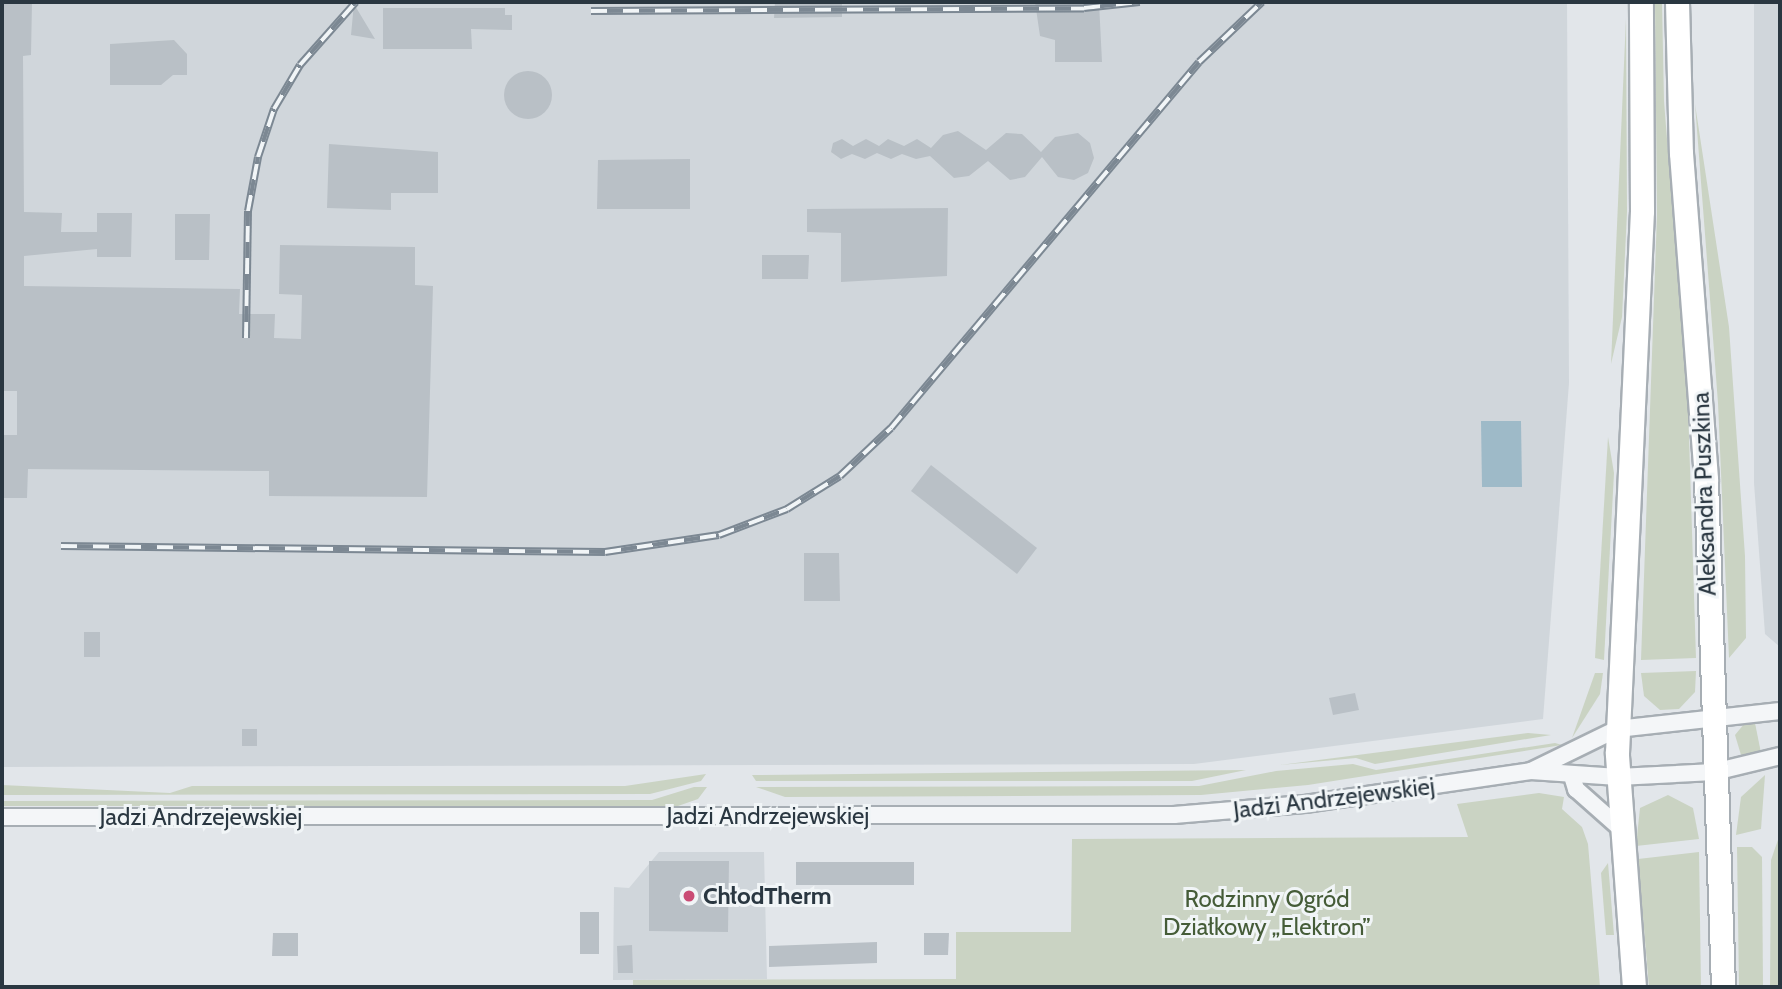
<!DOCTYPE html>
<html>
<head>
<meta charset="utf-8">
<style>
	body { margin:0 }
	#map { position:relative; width:1782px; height:989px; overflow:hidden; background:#e2e6ea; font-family:Cabin,sans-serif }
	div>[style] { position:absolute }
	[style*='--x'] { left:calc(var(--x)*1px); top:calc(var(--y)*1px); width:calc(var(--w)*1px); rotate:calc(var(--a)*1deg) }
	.built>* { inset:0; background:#d0d6db }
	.green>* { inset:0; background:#cad3c3 }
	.water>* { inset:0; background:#9ebac8 }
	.building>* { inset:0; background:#b9c0c6 }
	.round { border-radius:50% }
	.roads { filter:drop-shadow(2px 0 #a7aeb4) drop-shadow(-2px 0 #a7aeb4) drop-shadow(0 2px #a7aeb4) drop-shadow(0 -2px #a7aeb4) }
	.minor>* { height:16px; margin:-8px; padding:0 8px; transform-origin:8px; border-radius:8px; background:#f4f6f8 }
	.secondary>* { height:23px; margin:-11.5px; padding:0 11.5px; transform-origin:11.5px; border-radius:11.5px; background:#fff }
	.rail>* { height:8px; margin-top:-4px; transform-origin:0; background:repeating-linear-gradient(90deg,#f1f5f7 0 16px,#7c8893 0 32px); box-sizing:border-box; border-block:2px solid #7c8893 }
	.dots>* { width:19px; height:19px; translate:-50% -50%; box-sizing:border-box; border:4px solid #f1f5f7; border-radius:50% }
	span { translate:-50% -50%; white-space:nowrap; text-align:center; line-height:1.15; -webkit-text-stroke:6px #f1f5f7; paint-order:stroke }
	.street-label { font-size:24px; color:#2a3741 }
	.poi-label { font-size:24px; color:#2a3741; font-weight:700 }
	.left { translate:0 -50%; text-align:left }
	.park-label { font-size:24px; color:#455c38 }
	.frame { position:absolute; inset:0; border:4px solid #2a3741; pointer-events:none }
</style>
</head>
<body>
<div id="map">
	<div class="built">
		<i style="clip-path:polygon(2px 2px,1567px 2px,1569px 383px,1543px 719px,1194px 764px,2px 767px)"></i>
		<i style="clip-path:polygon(1754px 2px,1780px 2px,1780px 647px,1765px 634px,1754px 483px)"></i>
		<i style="clip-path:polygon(659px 852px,764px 852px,767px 979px,613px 980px,614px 887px,629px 888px)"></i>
	</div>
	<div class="green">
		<i style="clip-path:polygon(1655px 2px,1662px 2px,1664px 101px,1688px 405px,1696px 658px,1641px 660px,1657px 215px)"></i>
		<i style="clip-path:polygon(1626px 18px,1627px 212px,1622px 317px,1611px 364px)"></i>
		<i style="clip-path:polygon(1695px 104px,1729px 327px,1745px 556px,1746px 638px,1729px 658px,1718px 403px)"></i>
		<i style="clip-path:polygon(1608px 437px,1614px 473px,1604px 660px,1595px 658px)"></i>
		<i style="clip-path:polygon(1696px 671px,1695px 692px,1679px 709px,1660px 710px,1644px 696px,1641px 673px)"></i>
		<i style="clip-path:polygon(1595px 673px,1603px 673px,1600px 694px,1572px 738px)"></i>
		<i style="clip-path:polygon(1755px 723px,1761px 753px,1741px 755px,1735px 735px,1744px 724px)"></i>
		<i style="clip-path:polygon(1528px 733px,1551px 735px,1375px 764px,1356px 758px,1280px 765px)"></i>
		<i style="clip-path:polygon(1555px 743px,1562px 745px,1308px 785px,1201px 795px,785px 797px,756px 787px,1199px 786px,1276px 771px,1353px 764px,1376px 770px)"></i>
		<i style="clip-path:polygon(1246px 770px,1192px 781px,756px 781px,752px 775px)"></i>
		<i style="clip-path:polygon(706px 774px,701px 781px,650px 794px,2px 795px,2px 785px,170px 793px,192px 786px,625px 786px)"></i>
		<i style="clip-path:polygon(1765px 775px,1761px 829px,1736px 835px,1741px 797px)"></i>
		<i style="clip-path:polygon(694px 787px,707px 787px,698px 799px,678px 806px,2px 806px,2px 801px,652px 800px)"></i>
		<i style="clip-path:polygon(1539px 793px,1564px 797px,1562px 809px,1582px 827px,1588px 844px,1600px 987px,633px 987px,633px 980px,956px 979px,956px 932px,1071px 932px,1072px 839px,1468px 837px,1457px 804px)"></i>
		<i style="clip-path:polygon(1668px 795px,1693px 808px,1699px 839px,1636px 846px,1640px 808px)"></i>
		<i style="clip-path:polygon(1780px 834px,1780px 987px,1770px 987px,1771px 860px)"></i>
		<i style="clip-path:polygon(1737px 847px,1752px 847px,1762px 857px,1763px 987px,1739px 987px)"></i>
		<i style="clip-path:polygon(1699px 852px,1701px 987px,1649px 987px,1638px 859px)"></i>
		<i style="clip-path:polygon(1608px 863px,1614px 935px,1606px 935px,1601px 873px)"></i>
	</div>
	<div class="water">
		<i style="clip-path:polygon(1481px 421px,1521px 421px,1522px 487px,1482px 487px)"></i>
	</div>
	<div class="building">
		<i style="clip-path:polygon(2px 2px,32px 2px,31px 55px,23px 56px,24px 212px,62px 213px,61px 232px,97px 232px,97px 213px,132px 213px,131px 257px,97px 257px,97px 249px,24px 256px,24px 286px,240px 289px,239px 314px,275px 314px,274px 338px,301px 339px,302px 295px,279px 294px,280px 245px,415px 247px,415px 285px,433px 286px,427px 497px,269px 496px,269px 471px,28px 469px,27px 498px,2px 498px,2px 435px,17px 435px,17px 391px,2px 391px)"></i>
		<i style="clip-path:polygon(775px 2px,842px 2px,842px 17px,774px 18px)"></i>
		<i style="clip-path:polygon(1035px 2px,1099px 2px,1102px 62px,1055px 62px,1055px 40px,1040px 36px)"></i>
		<i style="clip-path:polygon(354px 3px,357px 9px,375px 39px,351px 35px)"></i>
		<i style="clip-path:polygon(383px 8px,505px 8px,505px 15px,512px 15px,512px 30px,471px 29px,472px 49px,383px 49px)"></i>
		<i style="clip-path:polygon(174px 40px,187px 54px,187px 75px,173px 75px,161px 85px,110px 85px,110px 44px)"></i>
		<i class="round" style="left:504px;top:71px;width:48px;height:48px"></i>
		<i style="clip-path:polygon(958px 131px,986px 150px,1006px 133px,1022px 134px,1041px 152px,1055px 137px,1078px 133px,1090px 143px,1094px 158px,1088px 173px,1074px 180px,1058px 177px,1042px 157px,1025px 177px,1010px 180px,988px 161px,969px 176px,954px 178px,930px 156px,916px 159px,902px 154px,891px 159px,877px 153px,865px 159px,852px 154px,841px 159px,831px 152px,833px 143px,842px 139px,853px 146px,866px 139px,879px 146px,888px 139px,904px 146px,917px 139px,931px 148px,943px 135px)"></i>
		<i style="clip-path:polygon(329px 144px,438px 152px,438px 193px,391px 193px,391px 210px,327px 208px)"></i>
		<i style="clip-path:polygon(690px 159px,690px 209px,597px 209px,598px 160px)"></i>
		<i style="clip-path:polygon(948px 208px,947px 276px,841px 282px,841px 233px,807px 232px,807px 209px)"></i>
		<i style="clip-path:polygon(175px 214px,210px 214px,209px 260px,175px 260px)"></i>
		<i style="clip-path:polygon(762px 255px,809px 255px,808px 279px,762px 279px)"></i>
		<i style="clip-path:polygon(931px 465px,1037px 548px,1017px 574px,911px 491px)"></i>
		<i style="clip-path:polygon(804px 553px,839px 553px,840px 601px,804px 601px)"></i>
		<i style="clip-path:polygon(84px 632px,100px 632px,100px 657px,84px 657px)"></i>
		<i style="clip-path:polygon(1355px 693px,1359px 710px,1333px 715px,1329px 698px)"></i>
		<i style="clip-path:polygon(242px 729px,257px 729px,257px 746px,242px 746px)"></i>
		<i style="clip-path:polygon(649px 861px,729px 861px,728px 932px,649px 931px)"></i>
		<i style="clip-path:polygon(796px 862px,914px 862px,914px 885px,796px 885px)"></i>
		<i style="clip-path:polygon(580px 912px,599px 912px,599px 954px,580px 954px)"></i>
		<i style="clip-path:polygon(273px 933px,298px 933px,298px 956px,272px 956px)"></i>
		<i style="clip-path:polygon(924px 933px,949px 933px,948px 955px,924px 955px)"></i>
		<i style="clip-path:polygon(877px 942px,877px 963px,769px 967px,769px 946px)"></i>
		<i style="clip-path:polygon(632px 945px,633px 973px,618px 973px,617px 946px)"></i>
	</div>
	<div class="roads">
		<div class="minor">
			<i style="--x:1531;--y:771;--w:96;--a:-26"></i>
			<i style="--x:1617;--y:729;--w:164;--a:-6.3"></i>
			<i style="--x:1572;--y:776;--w:14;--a:73"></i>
			<i style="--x:1576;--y:789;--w:60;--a:41.6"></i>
			<i style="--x:2;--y:817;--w:1172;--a:-0.1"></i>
			<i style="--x:1174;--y:815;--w:131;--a:-4.8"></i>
			<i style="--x:1305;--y:804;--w:228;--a:-8.3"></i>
			<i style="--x:1531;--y:771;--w:87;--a:3.9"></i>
			<i style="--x:1618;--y:777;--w:96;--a:-3"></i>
			<i style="--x:1714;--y:772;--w:68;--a:-13.6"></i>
		</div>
		<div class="secondary">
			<i style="--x:1677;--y:2;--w:151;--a:88.5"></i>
			<i style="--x:1681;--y:153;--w:328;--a:85.6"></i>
			<i style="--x:1706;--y:480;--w:507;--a:88.08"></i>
			<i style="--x:1634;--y:987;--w:235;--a:-94.2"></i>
			<i style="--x:1617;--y:753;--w:543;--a:-87.36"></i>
			<i style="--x:1642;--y:211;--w:209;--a:-90.3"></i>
		</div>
	</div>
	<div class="rail">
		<i style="--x:591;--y:11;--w:493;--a:-0.3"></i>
		<i style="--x:1084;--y:8;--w:56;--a:-6.1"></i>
		<i style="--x:246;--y:338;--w:127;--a:-89.1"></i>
		<i style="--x:248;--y:211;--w:55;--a:-79.5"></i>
		<i style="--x:258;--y:157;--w:51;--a:-71.6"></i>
		<i style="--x:274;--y:109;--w:51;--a:-59.4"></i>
		<i style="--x:300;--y:65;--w:84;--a:-48.4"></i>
		<i style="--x:61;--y:546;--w:544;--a:0.63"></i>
		<i style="--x:605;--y:552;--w:115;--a:-8.5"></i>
		<i style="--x:719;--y:535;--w:73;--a:-20.9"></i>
		<i style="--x:787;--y:509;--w:62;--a:-31.9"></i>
		<i style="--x:840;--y:476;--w:70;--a:-43.3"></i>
		<i style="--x:891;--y:428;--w:478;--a:-49.9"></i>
		<i style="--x:1199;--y:62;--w:87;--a:-43.6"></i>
	</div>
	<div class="dots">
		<i style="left:689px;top:896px;background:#ca4c75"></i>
	</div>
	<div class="street-label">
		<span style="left:1704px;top:494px;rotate:-92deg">Aleksandra Puszkina</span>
		<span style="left:1334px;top:798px;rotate:-7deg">Jadzi Andrzejewskiej</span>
		<span style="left:768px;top:816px">Jadzi Andrzejewskiej</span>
		<span style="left:201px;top:817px">Jadzi Andrzejewskiej</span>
	</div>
	<div class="poi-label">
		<span class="left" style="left:703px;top:896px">ChłodTherm</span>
	</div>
	<div class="park-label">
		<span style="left:1267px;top:913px">Rodzinny Ogród<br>Działkowy „Elektron”</span>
	</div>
	<div class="frame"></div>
</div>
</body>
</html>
